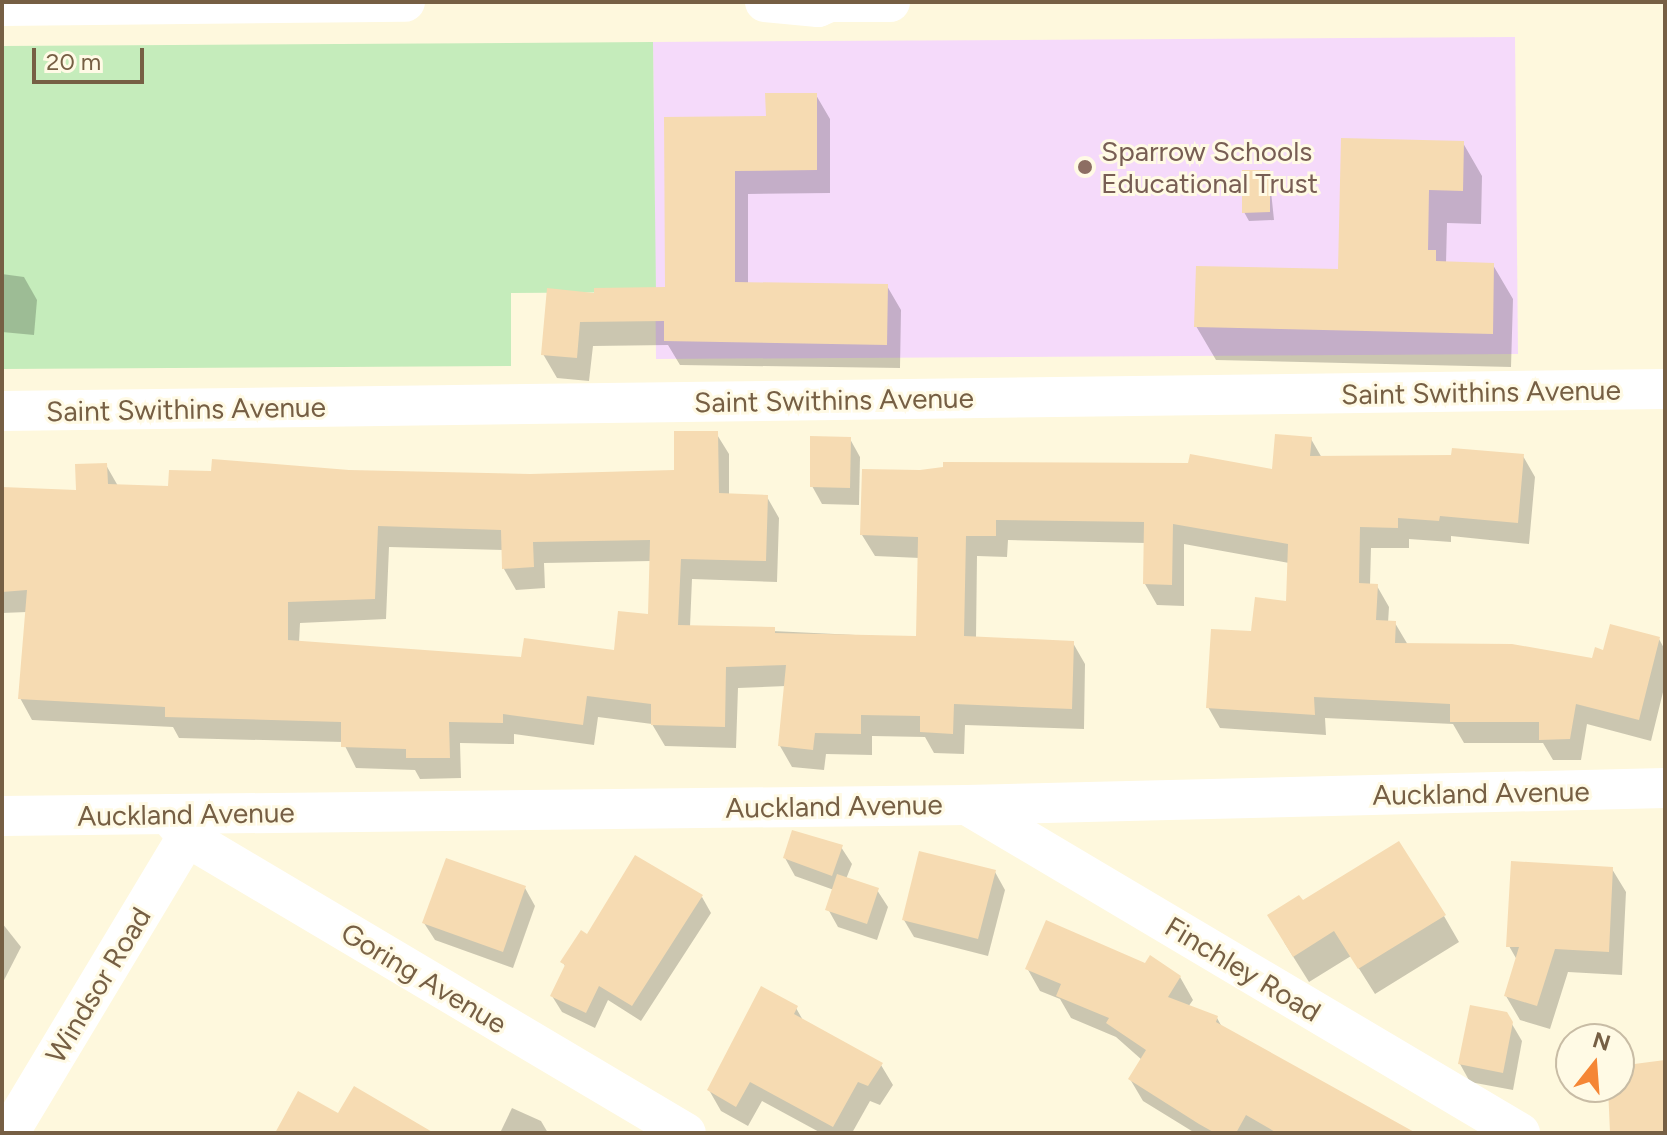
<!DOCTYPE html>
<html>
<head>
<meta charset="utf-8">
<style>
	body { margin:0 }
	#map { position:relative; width:1667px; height:1135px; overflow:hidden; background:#fef8dd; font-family:Figtree,sans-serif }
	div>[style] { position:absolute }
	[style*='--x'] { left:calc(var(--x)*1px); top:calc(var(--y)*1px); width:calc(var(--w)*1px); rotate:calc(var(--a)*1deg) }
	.education>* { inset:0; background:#f5dafa }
	.green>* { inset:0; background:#c5ecbb }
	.shadow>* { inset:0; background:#0003 }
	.building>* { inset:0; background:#f6dbb2 }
	.minor>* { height:40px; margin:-20px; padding:0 20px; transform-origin:20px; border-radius:20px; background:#fff }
	.dots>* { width:22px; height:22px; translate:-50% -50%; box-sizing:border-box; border:4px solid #fffae5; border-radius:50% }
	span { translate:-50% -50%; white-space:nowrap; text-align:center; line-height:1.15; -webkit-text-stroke:6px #fffae5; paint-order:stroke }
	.education-label { font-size:28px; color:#785e54 }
	.left { translate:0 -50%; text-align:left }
	.street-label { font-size:28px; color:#765f44 }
	.frame { position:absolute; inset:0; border:4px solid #765f44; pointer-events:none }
	.north { position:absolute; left:1555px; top:1023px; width:80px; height:80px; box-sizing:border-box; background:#fffae5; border:2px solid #c8bca5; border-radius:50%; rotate:17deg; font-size:22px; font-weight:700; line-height:32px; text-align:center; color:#765f44 }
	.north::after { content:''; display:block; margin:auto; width:28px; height:36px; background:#f58635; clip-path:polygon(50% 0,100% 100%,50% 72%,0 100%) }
	.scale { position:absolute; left:32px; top:48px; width:112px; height:36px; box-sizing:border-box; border:4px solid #765f44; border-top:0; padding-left:10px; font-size:24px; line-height:28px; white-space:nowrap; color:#765f44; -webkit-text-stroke:6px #fffae5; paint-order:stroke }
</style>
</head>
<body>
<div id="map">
	<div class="education">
		<i style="clip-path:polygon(1515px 37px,1518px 354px,656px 359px,653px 42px)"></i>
	</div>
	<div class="green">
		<i style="clip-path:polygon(653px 42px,656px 292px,511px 293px,511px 366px,2px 369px,2px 46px)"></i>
	</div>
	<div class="shadow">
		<i style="clip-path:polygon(816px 95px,830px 119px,830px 193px,748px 194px,748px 284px,887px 286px,901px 310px,900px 368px,680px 365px,668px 345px,593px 346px,589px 381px,557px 378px,543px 354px,596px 295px,667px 289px,666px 119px,768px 118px)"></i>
		<i style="clip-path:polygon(1463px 143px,1482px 176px,1481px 224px,1447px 223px,1446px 264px,1493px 265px,1513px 299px,1511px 367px,1216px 360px,1196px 326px,1340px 271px)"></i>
		<i style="clip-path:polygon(1269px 172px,1274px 220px,1249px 221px,1244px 212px)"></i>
		<i style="clip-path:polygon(2px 274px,24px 277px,37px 300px,34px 335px,2px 332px)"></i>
		<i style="clip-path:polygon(evenodd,716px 433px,729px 454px,729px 496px,767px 497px,779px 518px,777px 582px,692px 579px,690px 627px,918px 638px,920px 558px,875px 556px,862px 535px,1274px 471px,1311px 439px,1322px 458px,1523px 456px,1535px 477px,1529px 544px,1451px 536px,1451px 542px,1409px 539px,1409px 548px,1371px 548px,1370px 585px,1377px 586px,1389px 607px,1388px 623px,1395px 623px,1408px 645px,1594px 660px,1659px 639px,1665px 650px,1665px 684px,1651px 741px,1587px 724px,1581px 760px,1553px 760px,1543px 743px,1464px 743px,1453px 724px,1325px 718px,1326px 735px,1220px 728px,1208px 707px,1252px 634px,1288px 603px,1289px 563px,1184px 544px,1184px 606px,1157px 605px,1145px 584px,1146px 543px,1008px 540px,1007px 557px,977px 556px,976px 639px,1073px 643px,1085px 664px,1084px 729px,965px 725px,964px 754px,934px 753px,925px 737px,872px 736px,872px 755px,826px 754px,824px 770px,792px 767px,780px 746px,786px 686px,738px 688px,736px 748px,665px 746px,652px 724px,598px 717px,594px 745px,514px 734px,514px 744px,460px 743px,461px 778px,420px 779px,415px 770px,356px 768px,343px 742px,179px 738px,173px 727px,32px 720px,20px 698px,27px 612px,2px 613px,2px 489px,78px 492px,106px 465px,118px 486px,170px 488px,349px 472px,530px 476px,676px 472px,716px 433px,389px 547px,503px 550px,504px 569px,516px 590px,545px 588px,544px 563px,651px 561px,650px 617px,616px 652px,523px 660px,299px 643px,300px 623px,386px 619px,389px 547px)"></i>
		<i style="clip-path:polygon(850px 439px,860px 457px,859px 505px,822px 504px,812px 486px)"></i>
		<i style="clip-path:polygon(841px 847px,852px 864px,846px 879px,877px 890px,888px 907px,877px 940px,838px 927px,828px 909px,834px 890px,795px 876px,785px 858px)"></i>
		<i style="clip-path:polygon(1612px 869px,1626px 892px,1622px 975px,1568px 972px,1550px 1029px,1520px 1020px,1506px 996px,1517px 960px,1509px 946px)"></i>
		<i style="clip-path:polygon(995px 872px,1005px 890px,988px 956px,914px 937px,904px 920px)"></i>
		<i style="clip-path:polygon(525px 888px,535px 906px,513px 968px,435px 940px,424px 923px)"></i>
		<i style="clip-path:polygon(702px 897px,711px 913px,641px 1021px,608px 1000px,595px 1028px,562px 1012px,552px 996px,566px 968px,563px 962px)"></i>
		<i style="clip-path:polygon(1302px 903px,1444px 916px,1459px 942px,1375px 994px,1351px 956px,1309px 982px,1284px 942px)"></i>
		<i style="clip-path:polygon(2px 923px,21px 947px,2px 984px)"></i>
		<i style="clip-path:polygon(1027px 968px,1180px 977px,1193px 1000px,1188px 1007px,1217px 1018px,1222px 1027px,1412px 1133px,1195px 1133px,1143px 1101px,1130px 1079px,1142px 1060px,1116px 1037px,1071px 1018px,1060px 999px,1040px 991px)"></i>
		<i style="clip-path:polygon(796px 1008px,804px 1022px,881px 1065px,893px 1085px,880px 1105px,870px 1101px,852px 1133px,821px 1133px,762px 1101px,748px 1126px,721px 1111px,709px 1090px)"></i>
		<i style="clip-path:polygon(1506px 1014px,1522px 1041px,1513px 1090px,1470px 1082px,1460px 1064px)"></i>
		<i style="clip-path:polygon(512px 1108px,541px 1121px,548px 1133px,500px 1133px)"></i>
	</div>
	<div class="building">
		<i style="clip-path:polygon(765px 93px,817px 93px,817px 170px,735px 171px,735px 282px,888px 284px,887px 345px,664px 341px,664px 321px,580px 322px,577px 358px,541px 355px,547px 288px,594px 293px,594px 288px,665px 287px,664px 117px,766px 116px)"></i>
		<i style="clip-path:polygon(1341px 138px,1464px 141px,1463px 191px,1429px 190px,1428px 250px,1436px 250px,1436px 261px,1494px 263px,1493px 334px,1194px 327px,1196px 266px,1338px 269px)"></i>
		<i style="clip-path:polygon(1242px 170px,1270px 170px,1270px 212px,1242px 213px)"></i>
		<i style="clip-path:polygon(evenodd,674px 431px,718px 431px,719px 493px,768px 495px,766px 561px,681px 559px,678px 625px,775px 627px,775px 633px,916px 636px,918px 537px,860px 535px,862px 469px,920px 470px,943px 467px,943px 462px,1188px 463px,1190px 454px,1272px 469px,1275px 434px,1312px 437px,1310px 456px,1451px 455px,1452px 448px,1524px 454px,1518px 523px,1440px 516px,1439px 521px,1398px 518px,1398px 528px,1360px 527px,1359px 583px,1378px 584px,1376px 620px,1396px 621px,1395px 643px,1512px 644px,1592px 658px,1595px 647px,1603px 650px,1610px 624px,1660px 637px,1639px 720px,1576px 704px,1570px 739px,1539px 740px,1539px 722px,1450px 722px,1450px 704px,1314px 697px,1315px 715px,1206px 708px,1211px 629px,1251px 631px,1255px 597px,1286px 601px,1288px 544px,1173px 524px,1172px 585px,1143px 584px,1144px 522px,996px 520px,996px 536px,966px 536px,964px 636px,1074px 641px,1072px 709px,954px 704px,953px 734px,920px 732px,920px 716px,861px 715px,861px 734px,815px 733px,813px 750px,778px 746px,786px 665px,726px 667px,725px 727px,651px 725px,651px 704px,587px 696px,583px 725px,503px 714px,503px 723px,449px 722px,450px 758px,406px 758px,406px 749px,341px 747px,341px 722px,165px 717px,165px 707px,18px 699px,27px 590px,2px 592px,2px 487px,76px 490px,75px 464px,107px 463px,108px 484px,168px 486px,169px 470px,211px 471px,212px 459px,349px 470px,530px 474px,674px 470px,674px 431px,378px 526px,501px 530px,502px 569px,534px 567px,533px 542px,650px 540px,648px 614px,618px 611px,614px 650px,524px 638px,521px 657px,288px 640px,288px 602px,375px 599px,378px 526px)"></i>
		<i style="clip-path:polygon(810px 436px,851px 437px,850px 488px,810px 487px)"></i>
		<i style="clip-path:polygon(792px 830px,843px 845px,832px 876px,783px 858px)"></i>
		<i style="clip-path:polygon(1399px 841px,1446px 915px,1358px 969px,1334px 931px,1293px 957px,1267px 915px,1299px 895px,1303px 900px)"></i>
		<i style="clip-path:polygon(919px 851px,996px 870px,978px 939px,902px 920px)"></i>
		<i style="clip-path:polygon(635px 855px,703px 895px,632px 1006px,599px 986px,586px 1013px,550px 996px,565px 965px,560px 962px,581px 930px,587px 934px)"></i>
		<i style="clip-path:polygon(446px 858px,526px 886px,503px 952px,422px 923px)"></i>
		<i style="clip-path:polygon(1511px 861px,1613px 867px,1609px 952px,1555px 949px,1537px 1006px,1504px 996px,1519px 947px,1506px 947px)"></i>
		<i style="clip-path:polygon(837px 874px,879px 888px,867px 924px,825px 910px)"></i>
		<i style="clip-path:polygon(1046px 920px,1145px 963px,1150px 955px,1181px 976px,1168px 997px,1218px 1016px,1216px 1022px,1416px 1133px,1277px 1133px,1246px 1115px,1236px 1133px,1215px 1133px,1199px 1124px,1128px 1079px,1146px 1050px,1106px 1023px,1109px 1018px,1056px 996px,1061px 984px,1025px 969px)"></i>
		<i style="clip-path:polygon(761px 986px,798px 1006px,794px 1014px,883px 1063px,868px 1086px,858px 1082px,833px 1127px,750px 1082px,736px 1107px,707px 1090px)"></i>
		<i style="clip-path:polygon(1470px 1005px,1507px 1012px,1513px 1022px,1503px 1073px,1458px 1064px)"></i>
		<i style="clip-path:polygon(1665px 1060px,1665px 1133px,1610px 1133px,1608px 1087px,1619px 1087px,1619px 1066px)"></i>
		<i style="clip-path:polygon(354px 1086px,434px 1133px,275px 1133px,298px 1091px,338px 1113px)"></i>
	</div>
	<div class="minor">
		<i style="--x:765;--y:2;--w:53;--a:5.4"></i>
		<i style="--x:818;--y:7;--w:13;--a:-23"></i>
		<i style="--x:830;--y:2;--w:60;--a:0"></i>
		<i style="--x:2;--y:6;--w:403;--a:-0.6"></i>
		<i style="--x:2;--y:411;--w:1663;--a:-0.76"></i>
		<i style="--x:967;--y:805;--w:643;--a:30.67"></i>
		<i style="--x:168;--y:814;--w:30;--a:50"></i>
		<i style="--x:187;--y:837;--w:580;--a:30.68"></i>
		<i style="--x:2;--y:816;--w:965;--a:-0.65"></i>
		<i style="--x:967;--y:805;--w:698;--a:-1.4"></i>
		<i style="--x:9;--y:1133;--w:345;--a:-59"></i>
	</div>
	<div class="dots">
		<i style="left:1085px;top:167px;background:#8d6e63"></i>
	</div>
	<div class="education-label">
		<span class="left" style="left:1101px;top:167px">Sparrow Schools<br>Educational Trust</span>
	</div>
	<div class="street-label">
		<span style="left:1481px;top:392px;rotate:-1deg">Saint Swithins Avenue</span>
		<span style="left:834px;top:400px;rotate:-1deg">Saint Swithins Avenue</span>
		<span style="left:186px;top:409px;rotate:-1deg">Saint Swithins Avenue</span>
		<span style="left:1481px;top:793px;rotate:-1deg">Auckland Avenue</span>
		<span style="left:834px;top:806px;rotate:-1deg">Auckland Avenue</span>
		<span style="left:186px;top:814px;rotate:-1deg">Auckland Avenue</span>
		<span style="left:1243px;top:969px;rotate:31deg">Finchley Road</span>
		<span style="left:424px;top:978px;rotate:31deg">Goring Avenue</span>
		<span style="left:98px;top:985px;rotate:-59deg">Windsor Road</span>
	</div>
	<div class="frame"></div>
	<div class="north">N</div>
	<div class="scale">20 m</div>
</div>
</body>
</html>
